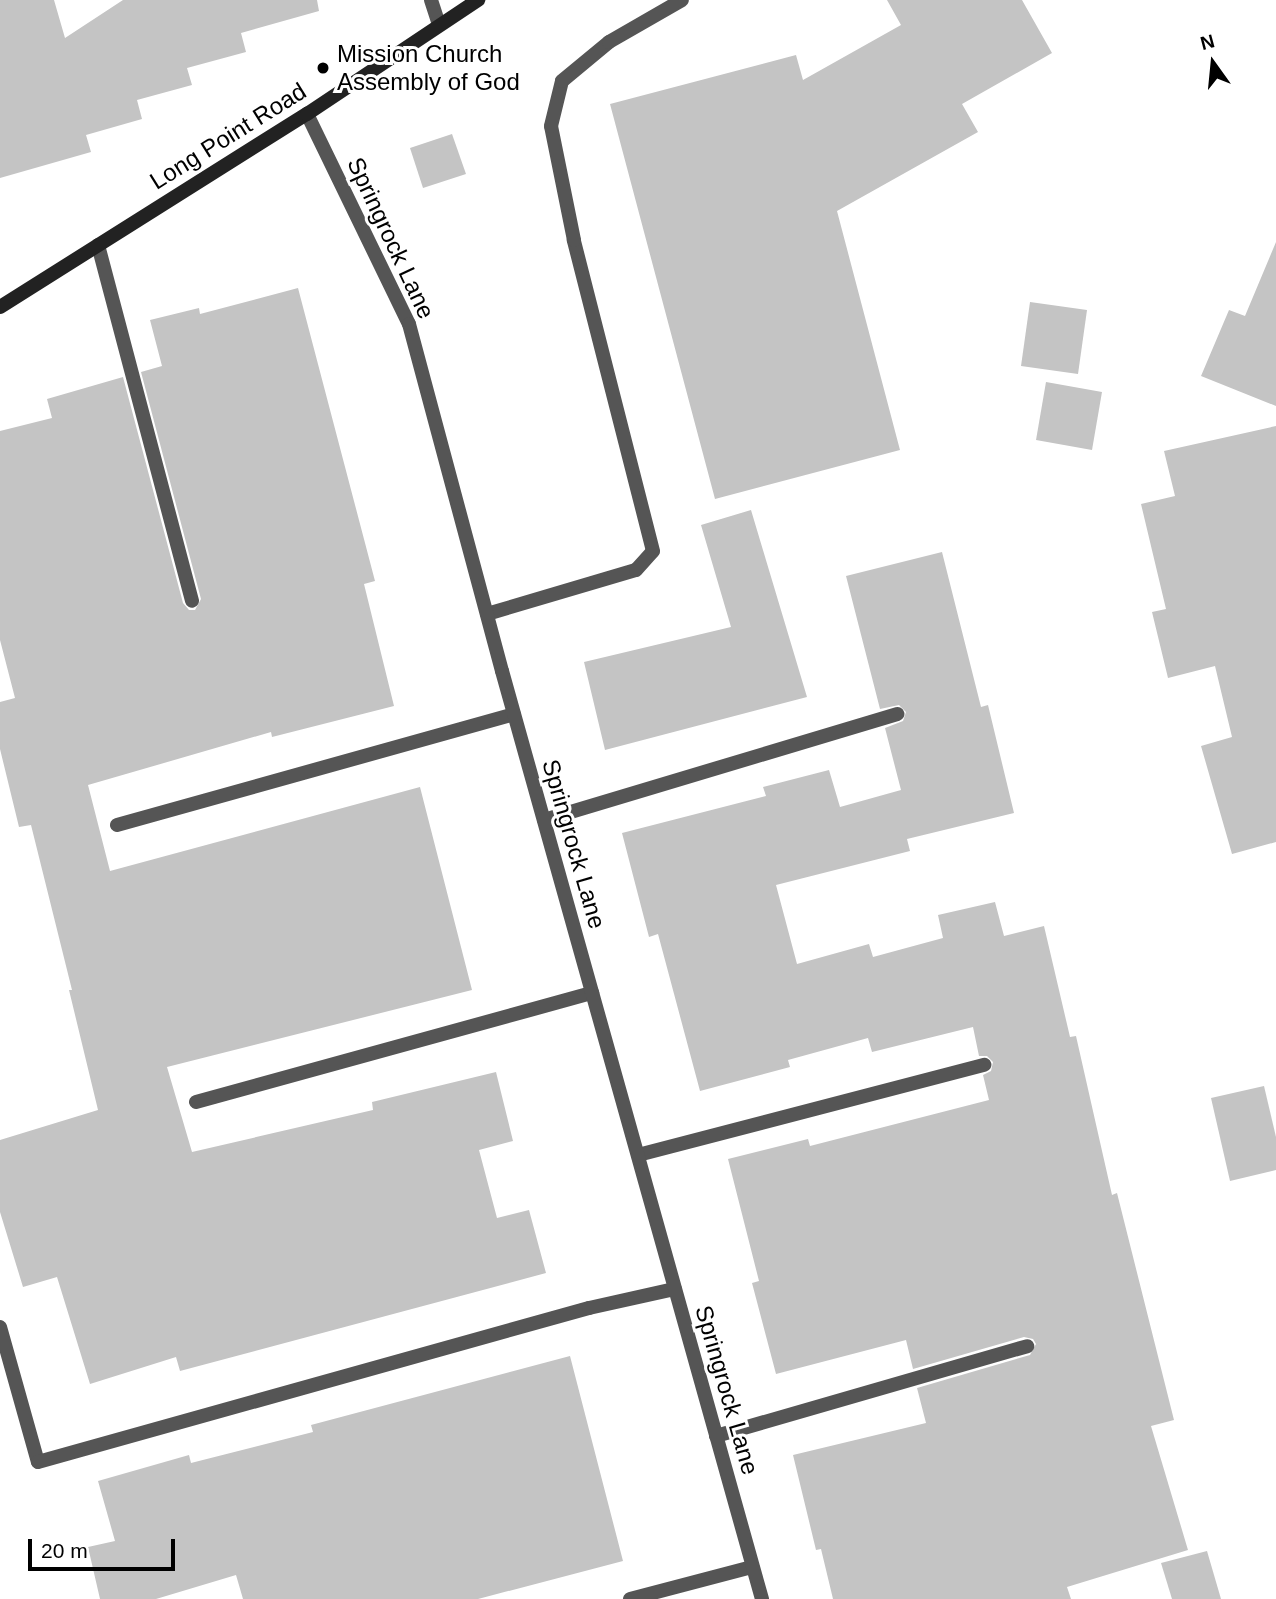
<!DOCTYPE html>
<html>
<head>
<meta charset="utf-8">
<style>
	body { margin:0 }
	#map { position:relative; width:1276px; height:1599px; overflow:hidden; background:#fff; font-family:Helvetica,sans-serif }
	div>[style] { position:absolute }
	[style*='--x'] { left:calc(var(--x)*1px); top:calc(var(--y)*1px); width:calc(var(--w)*1px); rotate:calc(var(--a)*1deg) }
	.building>* { inset:0; background:#c4c4c4 }
	.service>* { height:14px; margin:-7px; padding:0 7px; transform-origin:7px; border-radius:7px; background:#555 }
	.minor>* { height:14px; margin:-7px; padding:0 7px; transform-origin:7px; border-radius:7px; background:#555 }
	.secondary>* { height:14px; margin:-7px; padding:0 7px; transform-origin:7px; border-radius:7px; background:#222 }
	.dots>* { width:19px; height:19px; translate:-50% -50%; box-sizing:border-box; border:4px solid #fff; border-radius:50% }
	span { translate:-50% -50%; white-space:nowrap; text-align:center; line-height:1.15; -webkit-text-stroke:6px #fff; paint-order:stroke }
	.poi-label { font-size:24px; color:#000 }
	.left { translate:0 -50%; text-align:left }
	.street-label { font-size:24px; color:#000 }
	.north { position:absolute; left:1178px; top:28px; width:70px; height:70px; -webkit-text-stroke:5px #fff; paint-order:stroke; rotate:345deg; font-size:19px; font-weight:700; line-height:28px; text-align:center; color:#000 }
	.north::after { content:''; display:block; margin:auto; width:24px; height:32px; background:#000; clip-path:polygon(50% 0,100% 100%,50% 72%,0 100%) }
	.scale { position:absolute; left:28px; top:1539px; width:147px; height:32px; box-sizing:border-box; border:4px solid #000; border-top:0; padding-left:9px; font-size:21px; line-height:24px; white-space:nowrap; color:#000; -webkit-text-stroke:5px #fff; paint-order:stroke }
</style>
</head>
<body>
<div id="map">
	<div class="building">
		<i style="clip-path:polygon(0 0,54px 0,65px 38px,123px 0,317px 0,319px 11px,241px 33px,246px 52px,187px 68px,192px 85px,137px 100px,142px 119px,86px 135px,91px 152px,0 178px)"></i>
		<i style="clip-path:polygon(887px 0,1022px 0,1052px 53px,962px 104px,978px 132px,837px 211px,900px 450px,715px 499px,610px 104px,796px 55px,803px 80px,901px 25px)"></i>
		<i style="clip-path:polygon(452px 134px,466px 174px,423px 188px,410px 148px)"></i>
		<i style="clip-path:polygon(1276px 242px,1276px 406px,1201px 376px,1229px 310px,1245px 316px)"></i>
		<i style="clip-path:polygon(298px 288px,375px 581px,364px 584px,394px 706px,272px 737px,271px 732px,88px 785px,110px 871px,420px 787px,472px 990px,167px 1067px,192px 1152px,373px 1110px,372px 1102px,496px 1072px,513px 1141px,479px 1150px,497px 1218px,529px 1210px,546px 1273px,180px 1371px,176px 1357px,90px 1384px,57px 1277px,23px 1287px,0 1212px,0 1140px,98px 1110px,69px 990px,72px 990px,31px 825px,19px 827px,0 749px,0 702px,15px 698px,0 640px,0 431px,52px 418px,47px 399px,123px 377px,183px 603px,189px 610px,195px 610px,201px 599px,141px 372px,162px 366px,150px 320px,199px 308px,200px 314px)"></i>
		<i style="clip-path:polygon(1030px 302px,1087px 310px,1078px 374px,1021px 366px)"></i>
		<i style="clip-path:polygon(1046px 382px,1102px 392px,1092px 450px,1036px 440px)"></i>
		<i style="clip-path:polygon(1276px 426px,1276px 842px,1232px 854px,1201px 746px,1232px 737px,1215px 666px,1168px 678px,1152px 612px,1166px 609px,1141px 504px,1175px 496px,1164px 451px)"></i>
		<i style="clip-path:polygon(751px 510px,807px 697px,605px 750px,584px 662px,731px 627px,701px 525px)"></i>
		<i style="clip-path:polygon(942px 552px,981px 707px,988px 705px,1014px 813px,907px 839px,910px 851px,776px 885px,797px 964px,869px 944px,873px 957px,943px 938px,938px 915px,995px 902px,1004px 936px,1044px 926px,1070px 1037px,1076px 1036px,1112px 1195px,1117px 1193px,1174px 1420px,1151px 1426px,1188px 1550px,1067px 1587px,1071px 1599px,833px 1599px,821px 1549px,816px 1550px,793px 1455px,926px 1423px,917px 1388px,1030px 1355px,1036px 1344px,1033px 1339px,1024px 1337px,913px 1369px,906px 1340px,776px 1374px,752px 1283px,759px 1281px,728px 1159px,808px 1139px,810px 1146px,989px 1100px,983px 1075px,991px 1071px,993px 1062px,987px 1056px,979px 1056px,973px 1027px,872px 1052px,868px 1038px,788px 1060px,790px 1067px,700px 1091px,658px 934px,649px 937px,622px 833px,766px 796px,763px 787px,829px 770px,840px 807px,901px 790px,885px 728px,903px 721px,906px 712px,899px 705px,880px 709px,846px 576px)"></i>
		<i style="clip-path:polygon(1264px 1086px,1276px 1137px,1276px 1170px,1230px 1181px,1211px 1098px)"></i>
		<i style="clip-path:polygon(570px 1356px,623px 1561px,478px 1599px,243px 1599px,236px 1575px,156px 1599px,100px 1599px,88px 1547px,115px 1541px,98px 1481px,189px 1455px,191px 1463px,313px 1432px,311px 1425px)"></i>
		<i style="clip-path:polygon(1207px 1551px,1221px 1599px,1172px 1599px,1161px 1563px)"></i>
	</div>
	<div class="service">
		<i style="--x:431;--y:0;--w:25;--a:72"></i>
		<i style="--x:98;--y:245;--w:368;--a:75.2"></i>
		<i style="--x:487;--y:614;--w:155;--a:-16.5"></i>
		<i style="--x:636;--y:570;--w:25;--a:-48"></i>
		<i style="--x:653;--y:551;--w:321;--a:-104.3"></i>
		<i style="--x:574;--y:240;--w:116;--a:-101.4"></i>
		<i style="--x:551;--y:126;--w:46;--a:-76.3"></i>
		<i style="--x:562;--y:81;--w:61;--a:-39.7"></i>
		<i style="--x:609;--y:42;--w:84;--a:-29.9"></i>
		<i style="--x:544;--y:820;--w:369;--a:-16.7"></i>
		<i style="--x:117;--y:825;--w:412;--a:-15.6"></i>
		<i style="--x:196;--y:1102;--w:411;--a:-15.4"></i>
		<i style="--x:638;--y:1155;--w:358;--a:-14.6"></i>
		<i style="--x:0;--y:1327;--w:140;--a:74.3"></i>
		<i style="--x:38;--y:1462;--w:572;--a:-15.62"></i>
		<i style="--x:589;--y:1308;--w:88;--a:-12.5"></i>
		<i style="--x:716;--y:1436;--w:324;--a:-16.1"></i>
		<i style="--x:630;--y:1599;--w:126;--a:-14.7"></i>
	</div>
	<div class="minor">
		<i style="--x:307;--y:114;--w:233;--a:64.1"></i>
		<i style="--x:409;--y:324;--w:359;--a:75"></i>
		<i style="--x:502;--y:671;--w:964;--a:74.35"></i>
	</div>
	<div class="secondary">
		<i style="--x:0;--y:307;--w:363;--a:-32.2"></i>
		<i style="--x:307;--y:114;--w:206;--a:-33.7"></i>
	</div>
	<div class="dots">
		<i style="left:323px;top:68px;background:#000"></i>
	</div>
	<div class="poi-label">
		<span class="left" style="left:337px;top:68px">Mission Church<br>Assembly of God</span>
	</div>
	<div class="street-label">
		<span style="left:228px;top:136px;rotate:-32deg">Long Point Road</span>
		<span style="left:391px;top:238px;rotate:65deg">Springrock Lane</span>
		<span style="left:574px;top:844px;rotate:74deg">Springrock Lane</span>
		<span style="left:727px;top:1390px;rotate:74deg">Springrock Lane</span>
	</div>
	<div class="north">N</div>
	<div class="scale">20 m</div>
</div>
</body>
</html>
